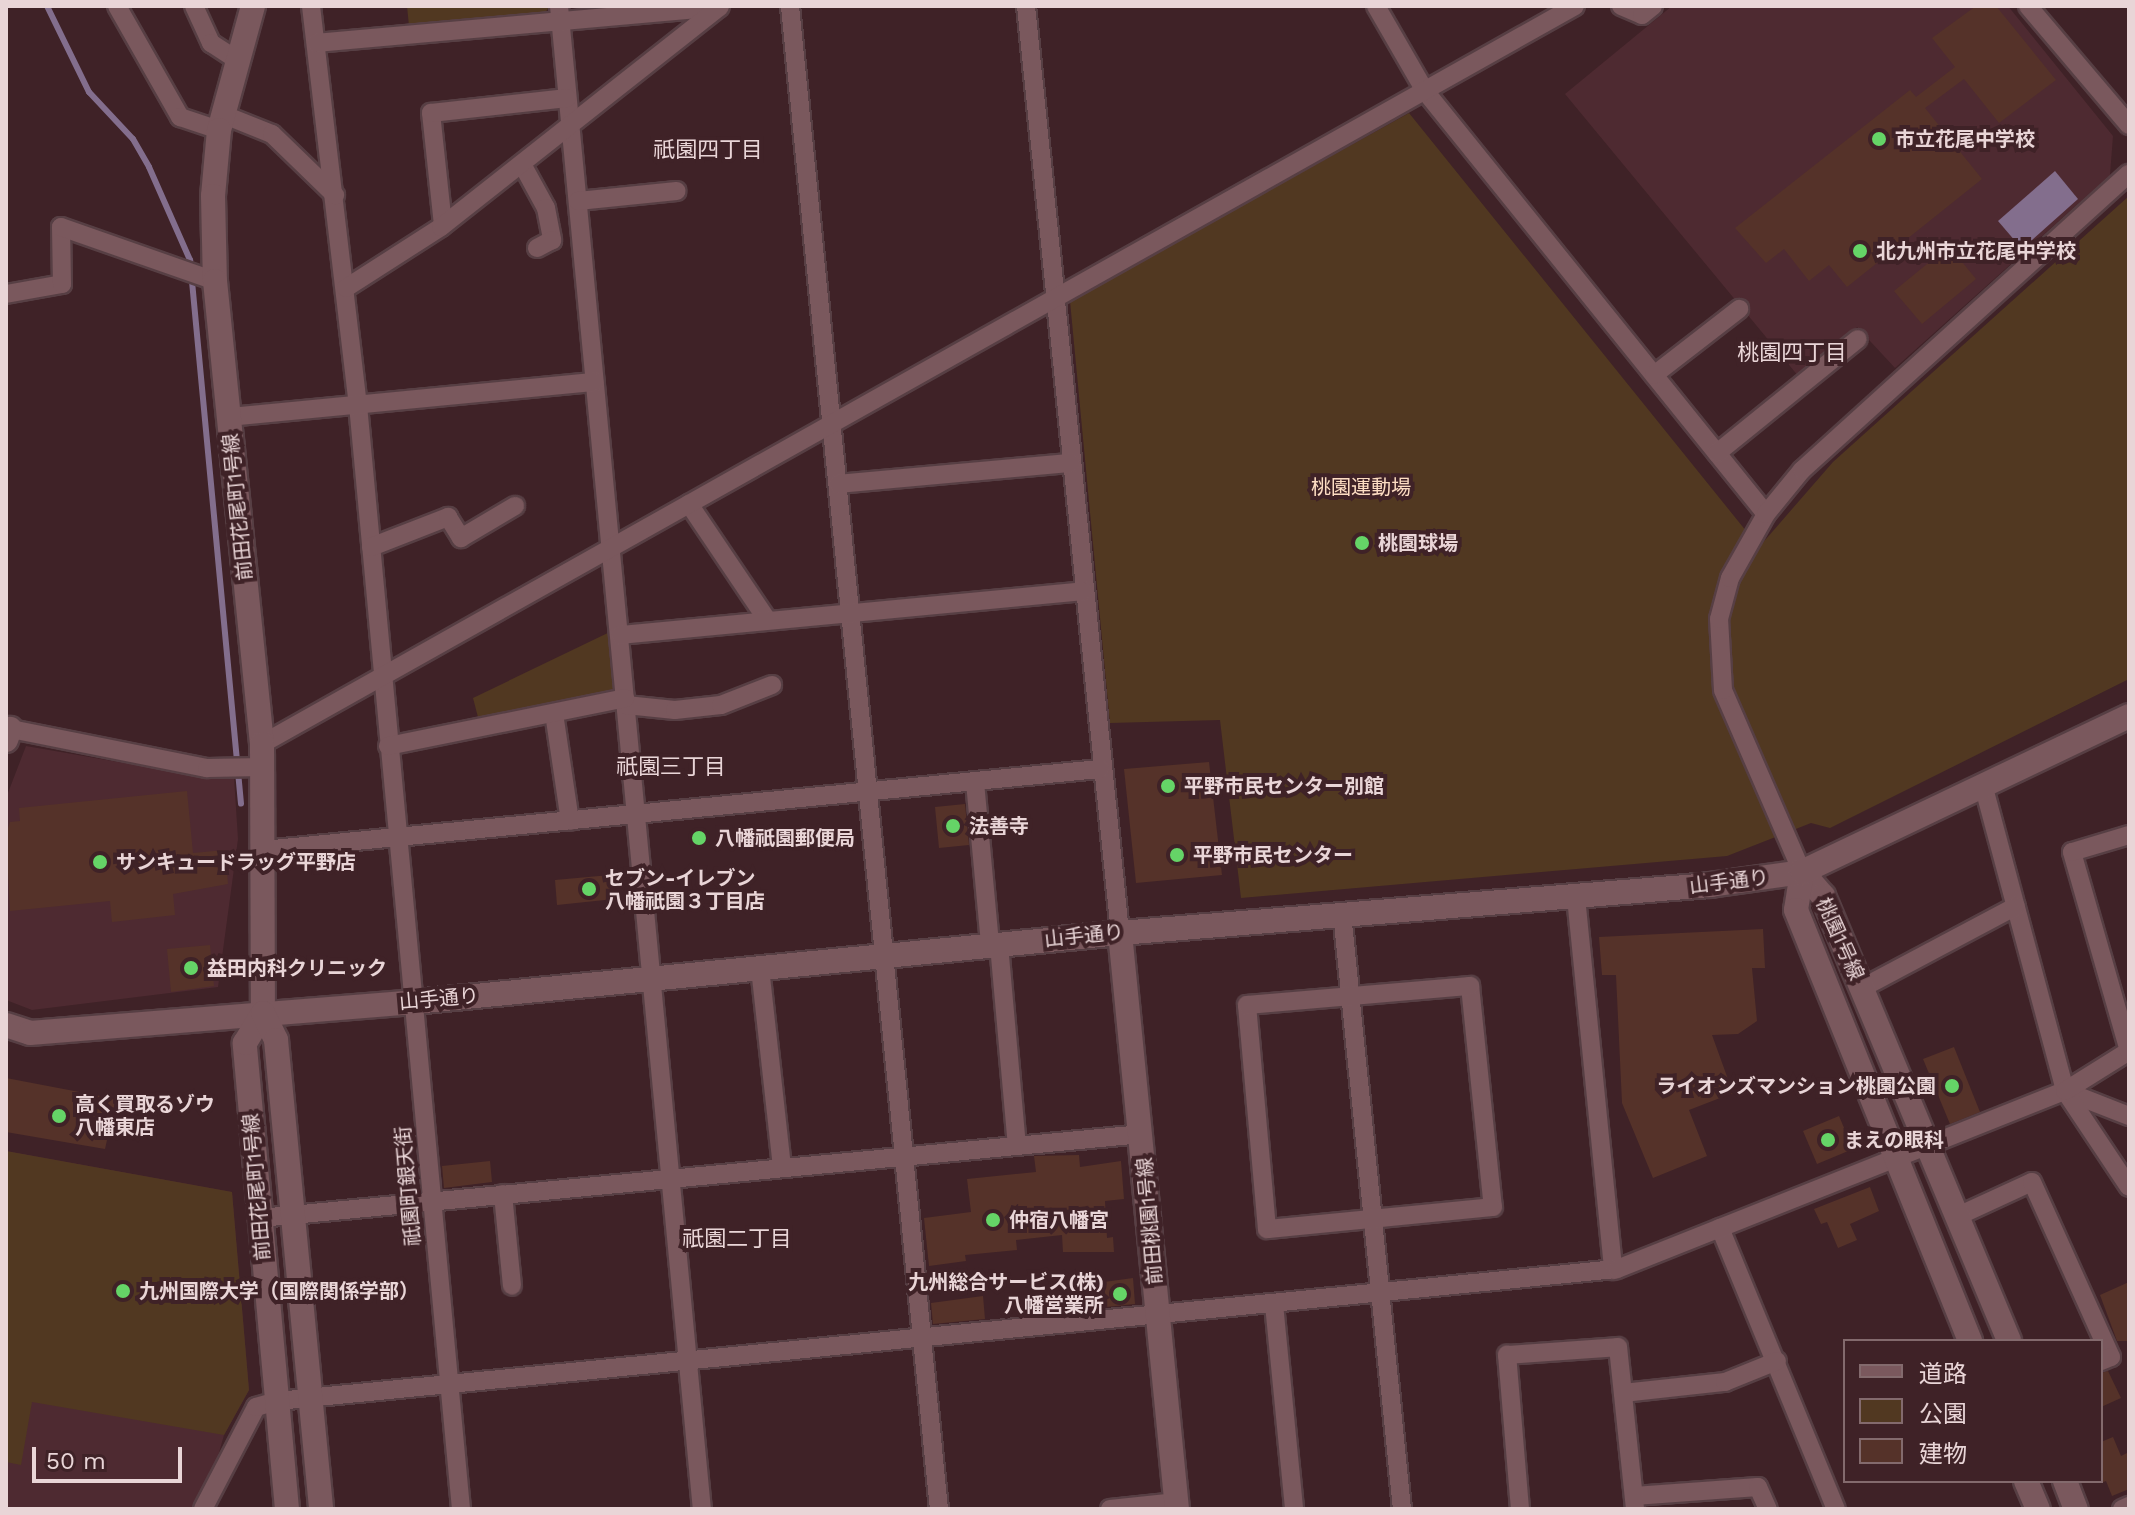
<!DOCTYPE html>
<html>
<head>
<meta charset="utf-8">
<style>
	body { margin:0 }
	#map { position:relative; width:2135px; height:1515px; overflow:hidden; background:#3f2227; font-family:"Work Sans","Noto Sans JP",sans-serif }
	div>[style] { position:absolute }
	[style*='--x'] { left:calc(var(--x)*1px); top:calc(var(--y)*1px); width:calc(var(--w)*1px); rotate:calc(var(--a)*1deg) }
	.built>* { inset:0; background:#4e2a31 }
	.green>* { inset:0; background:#513821 }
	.water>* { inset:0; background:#836e8d }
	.stream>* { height:6px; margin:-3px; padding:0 3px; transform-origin:3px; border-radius:3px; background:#836e8d }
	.building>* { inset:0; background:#553229 }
	.roads { filter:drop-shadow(2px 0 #573f44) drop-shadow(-2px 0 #573f44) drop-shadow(0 2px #573f44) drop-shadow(0 -2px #573f44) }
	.street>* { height:18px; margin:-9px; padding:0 9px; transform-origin:9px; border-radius:9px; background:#7a585d }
	.secondary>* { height:24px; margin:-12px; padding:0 12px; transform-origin:12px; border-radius:12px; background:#7a585d }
	.dots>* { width:22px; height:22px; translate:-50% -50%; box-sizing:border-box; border:4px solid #3f2227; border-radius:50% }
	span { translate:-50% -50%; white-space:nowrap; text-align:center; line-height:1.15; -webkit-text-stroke:8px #3f2227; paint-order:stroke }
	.poi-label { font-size:20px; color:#e9d5d7; font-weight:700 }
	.left { translate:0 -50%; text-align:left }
	.right { translate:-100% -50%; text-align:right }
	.park-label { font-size:20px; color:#fdddc3 }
	.street-label { font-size:20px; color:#e9d5d7 }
	.neighbourhood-label { font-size:22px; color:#e9d5d7 }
	.frame { position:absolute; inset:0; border:8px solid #e9d5d7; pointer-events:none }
	.legend { position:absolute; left:1843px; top:1339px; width:260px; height:144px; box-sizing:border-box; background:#3f2227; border:2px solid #836a6d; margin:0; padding:10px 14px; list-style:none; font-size:24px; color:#e9d5d7 }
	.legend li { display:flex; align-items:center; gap:16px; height:40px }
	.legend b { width:40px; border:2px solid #836a6d }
	.scale { position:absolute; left:32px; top:1447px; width:150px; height:36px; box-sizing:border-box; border:4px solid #e9d5d7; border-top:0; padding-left:10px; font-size:24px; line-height:28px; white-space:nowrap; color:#e9d5d7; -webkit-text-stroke:6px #3f2227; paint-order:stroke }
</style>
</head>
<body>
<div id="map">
	<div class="built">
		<i style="clip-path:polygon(1672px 6px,2008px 6px,2113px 136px,2110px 175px,1895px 368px,1857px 327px,1799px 377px,1565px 94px)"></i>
		<i style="clip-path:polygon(26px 746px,205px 777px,234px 777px,238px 839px,218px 987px,32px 1010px,6px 1000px,6px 798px)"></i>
		<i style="clip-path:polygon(6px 1151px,232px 1192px,249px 1390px,224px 1435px,203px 1509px,6px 1509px)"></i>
	</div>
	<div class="green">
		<i style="clip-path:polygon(407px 6px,550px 6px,544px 14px,409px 26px)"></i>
		<i style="clip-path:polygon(1409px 113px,1759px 547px,1833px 462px,2129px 196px,2129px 679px,1830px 828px,1811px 823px,1727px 856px,1241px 898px,1220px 720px,1110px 723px,1070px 301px)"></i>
		<i style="clip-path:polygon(614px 630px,619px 691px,479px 721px,473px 698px)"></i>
		<i style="clip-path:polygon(6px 1151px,232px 1192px,249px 1390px,224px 1435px,32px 1402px,21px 1465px,6px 1462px)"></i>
	</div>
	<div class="water">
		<i style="clip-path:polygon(2055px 171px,2078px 199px,2022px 249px,1998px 221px)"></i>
	</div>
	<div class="stream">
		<i style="--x:47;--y:6;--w:96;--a:64"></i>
		<i style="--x:89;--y:92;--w:64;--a:46.9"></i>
		<i style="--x:133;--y:139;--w:32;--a:60"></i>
		<i style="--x:149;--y:167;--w:102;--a:66.2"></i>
		<i style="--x:190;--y:260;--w:546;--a:84.64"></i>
	</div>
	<div class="building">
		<i style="clip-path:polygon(1976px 6px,1996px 6px,2056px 80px,1999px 123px,1964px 79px,1925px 108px,1982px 179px,1847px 287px,1829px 265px,1809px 281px,1784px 249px,1766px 263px,1735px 228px,1910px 90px,1916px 97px,1955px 67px,1932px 38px)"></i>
		<i style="clip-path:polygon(1949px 246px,1976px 279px,1922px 324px,1894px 291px)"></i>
		<i style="clip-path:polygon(1209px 762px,1222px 875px,1136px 883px,1124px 769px)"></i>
		<i style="clip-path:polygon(187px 791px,193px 853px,225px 850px,228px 884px,173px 894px,175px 915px,112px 922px,110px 901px,10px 911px,6px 834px,10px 822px,20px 821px,19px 808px)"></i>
		<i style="clip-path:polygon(965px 804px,969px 845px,939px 848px,935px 807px)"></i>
		<i style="clip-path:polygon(621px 874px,624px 898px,557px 905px,555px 880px)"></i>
		<i style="clip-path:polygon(1763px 929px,1765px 968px,1752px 968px,1757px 1021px,1738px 1034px,1712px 1035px,1733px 1093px,1689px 1110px,1707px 1156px,1653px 1178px,1622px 1103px,1616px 975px,1602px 975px,1599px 937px)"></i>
		<i style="clip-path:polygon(210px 945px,214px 986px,171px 992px,167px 949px)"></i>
		<i style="clip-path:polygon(1954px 1047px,1980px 1112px,1950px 1124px,1923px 1059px)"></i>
		<i style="clip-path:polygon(6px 1078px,116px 1099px,105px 1149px,6px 1132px)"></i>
		<i style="clip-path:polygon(1839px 1116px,1853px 1149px,1817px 1164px,1803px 1131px)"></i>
		<i style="clip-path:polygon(1079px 1155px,1080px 1167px,1121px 1161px,1124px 1199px,1105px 1201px,1107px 1238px,1113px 1237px,1114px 1252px,1063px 1252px,1062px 1235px,1016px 1240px,1017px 1250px,965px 1255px,966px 1261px,929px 1266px,924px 1218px,971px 1212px,967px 1179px,1036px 1172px,1034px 1156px)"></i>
		<i style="clip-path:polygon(490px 1161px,492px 1182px,444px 1188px,442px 1166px)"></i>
		<i style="clip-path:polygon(1870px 1187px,1879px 1211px,1850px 1224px,1857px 1240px,1838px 1248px,1827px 1222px,1821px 1224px,1814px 1209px)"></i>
		<i style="clip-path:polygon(1133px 1278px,1135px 1304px,1106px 1307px,1104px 1282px)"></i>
		<i style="clip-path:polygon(2129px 1282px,2129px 1341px,2117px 1341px,2100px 1295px)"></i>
		<i style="clip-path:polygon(983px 1296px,985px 1319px,933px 1324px,931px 1303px)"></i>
		<i style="clip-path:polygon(2108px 1371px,2121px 1398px,2101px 1407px,2101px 1373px)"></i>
		<i style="clip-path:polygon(2113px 1437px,2121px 1456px,2129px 1452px,2129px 1489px,2112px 1496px,2106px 1481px,2101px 1483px,2101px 1442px)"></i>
	</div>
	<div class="roads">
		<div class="street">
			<i style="--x:117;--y:6;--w:128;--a:60.4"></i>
			<i style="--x:180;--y:117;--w:41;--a:18.4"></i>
			<i style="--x:194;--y:6;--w:41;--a:65.3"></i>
			<i style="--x:211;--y:43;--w:30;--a:33"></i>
			<i style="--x:311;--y:6;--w:402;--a:83.3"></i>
			<i style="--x:358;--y:405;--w:1109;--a:84.67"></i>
			<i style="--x:559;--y:6;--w:1510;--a:84.57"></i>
			<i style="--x:790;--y:6;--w:1510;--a:84.34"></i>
			<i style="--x:1026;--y:6;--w:932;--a:84.21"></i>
			<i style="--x:1376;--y:6;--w:98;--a:60"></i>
			<i style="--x:1425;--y:91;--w:543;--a:51.13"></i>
			<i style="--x:1621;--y:6;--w:23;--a:23"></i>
			<i style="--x:1642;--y:15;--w:14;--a:-39"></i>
			<i style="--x:2028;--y:6;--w:156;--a:49.7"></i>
			<i style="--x:316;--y:43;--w:405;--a:-5.1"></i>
			<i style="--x:222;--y:114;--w:54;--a:21.8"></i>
			<i style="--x:272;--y:134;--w:88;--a:44.1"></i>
			<i style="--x:522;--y:164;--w:50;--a:61.4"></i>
			<i style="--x:546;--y:208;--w:33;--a:79"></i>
			<i style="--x:552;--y:240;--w:17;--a:152"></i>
			<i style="--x:578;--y:201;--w:99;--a:-5.8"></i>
			<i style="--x:443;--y:225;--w:113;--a:-96.1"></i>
			<i style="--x:431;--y:113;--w:137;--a:-6.3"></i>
			<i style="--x:346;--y:288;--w:113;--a:-32.7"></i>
			<i style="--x:441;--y:227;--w:355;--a:-38.3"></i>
			<i style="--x:6;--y:294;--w:57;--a:-10.1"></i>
			<i style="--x:62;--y:284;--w:57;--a:-91"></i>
			<i style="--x:61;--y:227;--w:163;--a:19.3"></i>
			<i style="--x:1654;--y:375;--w:108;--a:-37.8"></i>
			<i style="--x:229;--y:417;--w:367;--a:-5.5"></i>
			<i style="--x:1717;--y:453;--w:181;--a:-39"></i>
			<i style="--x:838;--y:484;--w:234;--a:-5.2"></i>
			<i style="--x:689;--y:504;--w:138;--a:56"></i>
			<i style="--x:371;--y:547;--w:83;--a:-21.3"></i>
			<i style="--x:448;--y:517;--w:25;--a:58"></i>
			<i style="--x:461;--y:538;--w:63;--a:-30.7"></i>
			<i style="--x:620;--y:635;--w:465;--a:-5.4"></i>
			<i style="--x:626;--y:705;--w:49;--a:5.8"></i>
			<i style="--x:675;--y:710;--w:46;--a:-6.2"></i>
			<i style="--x:721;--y:705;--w:55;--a:-21.4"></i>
			<i style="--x:554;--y:713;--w:109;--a:81.6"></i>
			<i style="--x:6;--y:728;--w:205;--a:11.3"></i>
			<i style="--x:207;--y:768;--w:56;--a:-1"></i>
			<i style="--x:262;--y:744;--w:1506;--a:-29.34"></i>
			<i style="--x:388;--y:746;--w:242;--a:-11.4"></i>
			<i style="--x:975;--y:782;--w:164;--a:84.7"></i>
			<i style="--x:1984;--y:788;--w:314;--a:75"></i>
			<i style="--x:2065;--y:1091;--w:69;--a:21.3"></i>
			<i style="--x:263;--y:850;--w:841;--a:-5.53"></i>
			<i style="--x:1802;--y:872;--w:198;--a:-113.5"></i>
			<i style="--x:1723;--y:690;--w:71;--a:-93.2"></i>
			<i style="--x:1719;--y:619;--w:42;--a:-75"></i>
			<i style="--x:1730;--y:578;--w:73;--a:-60.6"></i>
			<i style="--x:1766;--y:514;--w:57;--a:-50.7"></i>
			<i style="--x:1802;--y:470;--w:441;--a:-42.2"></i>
			<i style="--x:1576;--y:897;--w:375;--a:84.3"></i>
			<i style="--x:1342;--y:913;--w:599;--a:84.25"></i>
			<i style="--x:999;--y:945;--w:201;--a:84.9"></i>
			<i style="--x:760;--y:968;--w:201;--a:83.7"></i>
			<i style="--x:1470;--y:986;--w:222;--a:84.1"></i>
			<i style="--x:1493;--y:1207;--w:227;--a:174.4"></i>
			<i style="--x:1267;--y:1229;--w:225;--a:-95.1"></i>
			<i style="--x:1247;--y:1005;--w:224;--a:-4.9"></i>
			<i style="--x:1862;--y:988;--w:174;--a:-28"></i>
			<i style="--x:2065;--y:1091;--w:115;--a:56.3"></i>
			<i style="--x:503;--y:1194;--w:92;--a:84.4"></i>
			<i style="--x:1958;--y:1216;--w:81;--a:-24.7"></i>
			<i style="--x:2032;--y:1182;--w:192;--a:65.7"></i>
			<i style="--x:2111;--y:1357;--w:11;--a:158"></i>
			<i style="--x:260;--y:1218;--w:886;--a:-5.44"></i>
			<i style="--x:1720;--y:1228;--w:304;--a:67.6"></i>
			<i style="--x:1274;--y:1304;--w:206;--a:84.4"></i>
			<i style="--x:1623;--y:1393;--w:103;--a:-6.2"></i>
			<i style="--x:1725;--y:1382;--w:56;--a:-22"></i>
			<i style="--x:1634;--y:1496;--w:124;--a:-4.2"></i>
			<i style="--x:1758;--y:1487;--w:24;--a:66"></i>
			<i style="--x:203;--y:1509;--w:115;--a:-62.5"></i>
			<i style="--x:256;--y:1407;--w:22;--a:-16"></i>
			<i style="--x:277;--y:1401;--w:1346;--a:-5.63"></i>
			<i style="--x:1617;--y:1269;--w:482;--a:-21.7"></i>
			<i style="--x:2065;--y:1091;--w:75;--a:-32"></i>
			<i style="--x:2129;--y:1051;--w:207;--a:-106"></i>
			<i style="--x:2072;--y:852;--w:59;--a:-16.6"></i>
			<i style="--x:1110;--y:1509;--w:67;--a:-6"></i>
			<i style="--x:1520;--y:1509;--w:155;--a:-94.8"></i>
			<i style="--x:1507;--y:1355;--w:111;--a:-4.1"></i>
			<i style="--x:1618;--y:1347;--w:163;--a:84"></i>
			<i style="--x:2122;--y:1509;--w:8;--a:-23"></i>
		</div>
		<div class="secondary">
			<i style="--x:253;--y:6;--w:129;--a:105.3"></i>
			<i style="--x:219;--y:130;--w:66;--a:95.2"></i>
			<i style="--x:213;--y:196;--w:85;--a:88.7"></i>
			<i style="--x:215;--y:281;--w:465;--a:84.2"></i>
			<i style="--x:262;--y:744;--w:269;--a:89.8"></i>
			<i style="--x:6;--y:740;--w:12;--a:-70"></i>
			<i style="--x:1802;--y:872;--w:32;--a:49"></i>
			<i style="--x:1823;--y:896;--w:482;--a:67.3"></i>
			<i style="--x:1802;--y:872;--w:38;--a:99"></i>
			<i style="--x:1796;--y:910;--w:465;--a:68"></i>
			<i style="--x:1120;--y:933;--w:579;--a:84.35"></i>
			<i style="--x:6;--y:1025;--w:25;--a:18"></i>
			<i style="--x:30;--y:1033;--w:385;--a:-4.6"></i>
			<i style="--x:414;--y:1002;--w:709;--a:-5.58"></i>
			<i style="--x:1120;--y:933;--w:592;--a:-4.65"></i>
			<i style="--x:1710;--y:885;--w:93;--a:-8"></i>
			<i style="--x:1802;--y:872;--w:362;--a:-25.5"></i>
			<i style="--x:2026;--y:1481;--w:30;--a:67"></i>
			<i style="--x:2065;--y:1481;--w:30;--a:69"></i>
			<i style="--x:287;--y:1509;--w:468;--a:-95.2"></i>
			<i style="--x:245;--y:1043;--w:35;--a:-59"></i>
			<i style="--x:263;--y:1013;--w:30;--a:64"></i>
			<i style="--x:276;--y:1040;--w:471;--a:84.5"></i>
		</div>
	</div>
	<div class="dots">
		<i style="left:1879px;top:139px;background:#65d467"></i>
		<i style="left:1860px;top:251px;background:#65d467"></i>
		<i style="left:1362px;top:543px;background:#65d467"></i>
		<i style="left:1168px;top:786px;background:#65d467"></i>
		<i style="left:953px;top:826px;background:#65d467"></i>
		<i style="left:699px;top:838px;background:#65d467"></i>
		<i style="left:1177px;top:855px;background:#65d467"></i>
		<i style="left:100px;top:862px;background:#65d467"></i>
		<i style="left:589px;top:889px;background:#65d467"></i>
		<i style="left:191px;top:968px;background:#65d467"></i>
		<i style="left:1952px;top:1086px;background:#65d467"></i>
		<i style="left:59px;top:1116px;background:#65d467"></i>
		<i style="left:1828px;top:1140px;background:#65d467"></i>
		<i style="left:993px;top:1220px;background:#65d467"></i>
		<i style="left:123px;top:1291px;background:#65d467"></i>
		<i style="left:1120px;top:1294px;background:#65d467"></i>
	</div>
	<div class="poi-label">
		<span class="left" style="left:1895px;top:139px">市立花尾中学校</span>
		<span class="left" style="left:1876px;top:251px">北九州市立花尾中学校</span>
		<span class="left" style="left:1378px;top:543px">桃園球場</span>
		<span class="left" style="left:1184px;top:786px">平野市民センター別館</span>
		<span class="left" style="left:969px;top:826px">法善寺</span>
		<span class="left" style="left:715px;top:838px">八幡祇園郵便局</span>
		<span class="left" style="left:1193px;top:855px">平野市民センター</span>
		<span class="left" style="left:116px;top:862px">サンキュードラッグ平野店</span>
		<span class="left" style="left:605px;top:890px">セブン-イレブン<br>八幡祇園３丁目店</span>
		<span class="left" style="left:207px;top:968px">益田内科クリニック</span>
		<span class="right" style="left:1936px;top:1086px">ライオンズマンション桃園公園</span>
		<span class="left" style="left:75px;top:1116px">高く買取るゾウ<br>八幡東店</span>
		<span class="left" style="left:1844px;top:1140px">まえの眼科</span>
		<span class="left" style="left:1009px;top:1220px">仲宿八幡宮</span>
		<span class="right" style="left:1104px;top:1294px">九州総合サービス(株)<br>八幡営業所</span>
		<span class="left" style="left:139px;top:1291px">九州国際大学（国際関係学部）</span>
	</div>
	<div class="park-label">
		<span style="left:1361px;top:487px">桃園運動場</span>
	</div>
	<div class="street-label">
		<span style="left:238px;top:507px;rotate:-96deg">前田花尾町1号線</span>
		<span style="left:1729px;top:882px;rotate:-7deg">山手通り</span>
		<span style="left:1084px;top:936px;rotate:-6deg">山手通り</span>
		<span style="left:1840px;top:939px;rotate:66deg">桃園1号線</span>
		<span style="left:439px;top:999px;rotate:-5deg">山手通り</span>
		<span style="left:408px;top:1186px;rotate:-95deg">祇園町銀天街</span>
		<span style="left:257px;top:1187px;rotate:-95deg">前田花尾町1号線</span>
		<span style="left:1150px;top:1221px;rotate:-95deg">前田桃園1号線</span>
	</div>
	<div class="neighbourhood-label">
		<span style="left:708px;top:150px">祇園四丁目</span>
		<span style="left:1792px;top:353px">桃園四丁目</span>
		<span style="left:671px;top:767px">祇園三丁目</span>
		<span style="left:737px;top:1239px">祇園二丁目</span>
	</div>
	<div class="frame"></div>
	<ul class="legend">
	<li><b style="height:10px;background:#7a585d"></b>道路</li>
	<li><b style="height:22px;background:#513821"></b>公園</li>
	<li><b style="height:22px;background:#553229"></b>建物</li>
	</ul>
	<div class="scale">50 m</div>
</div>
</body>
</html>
